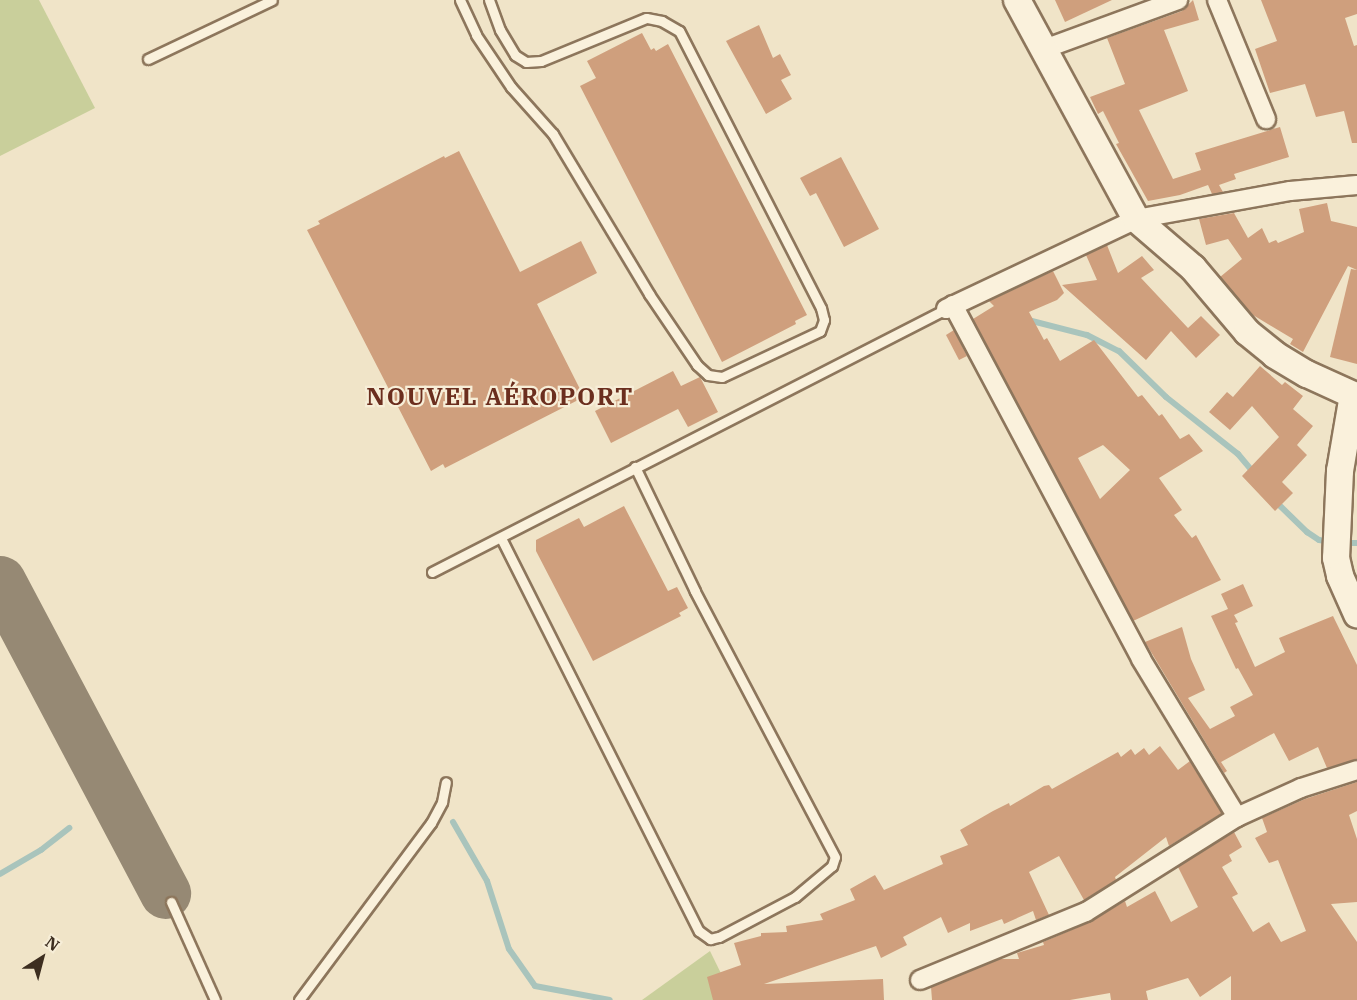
<!DOCTYPE html>
<html>
<head>
<meta charset="utf-8">
<style>
	body { margin:0 }
	#map { position:relative; width:1357px; height:1000px; overflow:hidden; background:#f0e4c8; font-family:"IBM Plex Serif",serif }
	div>[style] { position:absolute }
	[style*='--x'] { left:calc(var(--x)*1px); top:calc(var(--y)*1px); width:calc(var(--w)*1px); rotate:calc(var(--a)*1deg) }
	.green>* { inset:0; background:#c9cf9b }
	.stream>* { height:6px; margin:-3px; padding:0 3px; transform-origin:3px; border-radius:3px; background:#a9c4bc }
	.taxiway>* { height:51px; margin:-25.5px; padding:0 25.5px; transform-origin:25.5px; border-radius:25.5px; background:#968974 }
	.building>* { inset:0; background:#cf9f7d }
	.roads { filter:drop-shadow(2px 0 #8d765c) drop-shadow(-2px 0 #8d765c) drop-shadow(0 2px #8d765c) drop-shadow(0 -2px #8d765c) }
	.lane>* { height:9px; margin:-4.5px; padding:0 4.5px; transform-origin:4.5px; border-radius:4.5px; background:#faf1dc }
	.street>* { height:18px; margin:-9px; padding:0 9px; transform-origin:9px; border-radius:9px; background:#faf1dc }
	.secondary>* { height:26px; margin:-13px; padding:0 13px; transform-origin:13px; border-radius:13px; background:#faf1dc }
	span { translate:-50% -50%; white-space:nowrap; text-align:center; line-height:1.15; -webkit-text-stroke:4.5px #f7eed8; paint-order:stroke }
	.district-label { font-size:24px; color:#6b2e1e; font-weight:700; letter-spacing:1.5px }
	.north { position:absolute; left:12px; top:928px; width:60px; height:60px; -webkit-text-stroke:4px #f7eed8; paint-order:stroke; rotate:36deg; font-size:16px; font-weight:700; line-height:24px; text-align:center; color:#3d2e20 }
	.north::after { content:''; display:block; margin:auto; width:21px; height:27px; background:#3d2e20; clip-path:polygon(50% 0,100% 100%,50% 72%,0 100%) }
</style>
</head>
<body>
<div id="map">
	<div class="green">
		<i style="clip-path:polygon(0 0,39px 0,95px 108px,0 156px)"></i>
		<i style="clip-path:polygon(710px 951px,734px 1000px,642px 1000px)"></i>
	</div>
	<div class="stream">
		<i style="--x:1028;--y:320;--w:61;--a:14.3"></i>
		<i style="--x:1087;--y:335;--w:36;--a:27"></i>
		<i style="--x:1119;--y:351;--w:66;--a:44.4"></i>
		<i style="--x:1166;--y:397;--w:92;--a:38.4"></i>
		<i style="--x:1238;--y:454;--w:26;--a:50"></i>
		<i style="--x:1275;--y:501;--w:45;--a:44.1"></i>
		<i style="--x:1307;--y:532;--w:14;--a:34"></i>
		<i style="--x:1319;--y:540;--w:12;--a:9"></i>
		<i style="--x:1344;--y:543;--w:13;--a:0"></i>
		<i style="--x:453;--y:822;--w:68;--a:60"></i>
		<i style="--x:487;--y:881;--w:71;--a:72.1"></i>
		<i style="--x:509;--y:949;--w:45;--a:54.9"></i>
		<i style="--x:535;--y:986;--w:76;--a:10.6"></i>
		<i style="--x:0;--y:874;--w:48;--a:-30.3"></i>
		<i style="--x:41;--y:850;--w:36;--a:-38"></i>
	</div>
	<div class="taxiway">
		<i style="--x:0;--y:581;--w:353;--a:62.1"></i>
	</div>
	<div class="building">
		<i style="clip-path:polygon(1055px 0,1112px 0,1065px 22px)"></i>
		<i style="clip-path:polygon(1193px 0,1199px 20px,1164px 30px,1188px 91px,1139px 110px,1173px 179px,1201px 170px,1195px 153px,1280px 127px,1289px 157px,1234px 174px,1236px 179px,1219px 185px,1223px 192px,1212px 194px,1208px 185px,1180px 195px,1148px 201px,1116px 144px,1119px 143px,1103px 111px,1098px 114px,1090px 97px,1125px 84px,1107px 38px,1182px 11px)"></i>
		<i style="clip-path:polygon(1261px 0,1357px 0,1357px 14px,1345px 18px,1354px 46px,1357px 45px,1357px 143px,1352px 143px,1344px 111px,1316px 117px,1305px 84px,1270px 93px,1255px 49px,1277px 41px)"></i>
		<i style="clip-path:polygon(759px 25px,773px 58px,780px 54px,791px 75px,781px 80px,792px 99px,766px 114px,726px 41px)"></i>
		<i style="clip-path:polygon(642px 33px,651px 50px,654px 48px,656px 51px,668px 44px,807px 315px,795px 321px,796px 324px,722px 362px,580px 86px,596px 78px,587px 61px)"></i>
		<i style="clip-path:polygon(459px 151px,520px 272px,581px 241px,597px 273px,537px 304px,584px 397px,445px 468px,443px 464px,431px 471px,307px 230px,320px 224px,318px 221px,444px 156px,445px 158px)"></i>
		<i style="clip-path:polygon(841px 157px,879px 229px,844px 247px,816px 193px,810px 196px,800px 178px)"></i>
		<i style="clip-path:polygon(1327px 203px,1331px 221px,1357px 227px,1357px 270px,1348px 266px,1303px 352px,1290px 344px,1293px 339px,1253px 315px,1220px 277px,1242px 259px,1228px 239px,1206px 245px,1199px 219px,1234px 213px,1248px 238px,1262px 228px,1269px 243px,1276px 240px,1278px 243px,1304px 232px,1299px 209px)"></i>
		<i style="clip-path:polygon(1107px 245px,1118px 273px,1142px 256px,1154px 270px,1141px 278px,1188px 328px,1201px 316px,1220px 335px,1196px 358px,1171px 331px,1146px 360px,1062px 285px,1097px 280px,1086px 255px)"></i>
		<i style="clip-path:polygon(1351px 269px,1357px 270px,1357px 364px,1330px 357px)"></i>
		<i style="clip-path:polygon(evenodd,1053px 271px,1064px 293px,1057px 300px,1029px 312px,1044px 340px,1047px 338px,1060px 361px,1094px 340px,1138px 397px,1142px 395px,1159px 416px,1162px 414px,1180px 439px,1189px 434px,1203px 451px,1159px 478px,1182px 510px,1174px 515px,1192px 538px,1196px 535px,1221px 580px,1133px 621px,973px 319px,994px 306px,989px 301px,1053px 271px,1103px 445px,1130px 470px,1100px 499px,1078px 458px,1103px 445px)"></i>
		<i style="clip-path:polygon(954px 330px,967px 356px,959px 360px,946px 335px)"></i>
		<i style="clip-path:polygon(1260px 366px,1282px 385px,1285px 382px,1303px 396px,1293px 409px,1313px 426px,1297px 445px,1307px 455px,1282px 482px,1293px 493px,1275px 511px,1242px 476px,1279px 437px,1252px 406px,1230px 430px,1209px 412px,1227px 392px,1233px 397px)"></i>
		<i style="clip-path:polygon(673px 371px,681px 386px,700px 377px,718px 412px,688px 427px,678px 409px,611px 443px,595px 411px)"></i>
		<i style="clip-path:polygon(624px 506px,668px 591px,677px 587px,688px 608px,679px 613px,681px 616px,593px 661px,536px 551px,536px 540px,579px 518px,584px 527px)"></i>
		<i style="clip-path:polygon(1243px 584px,1253px 606px,1234px 615px,1238px 622px,1235px 623px,1255px 667px,1285px 652px,1279px 638px,1333px 616px,1357px 665px,1357px 759px,1327px 768px,1318px 747px,1289px 761px,1274px 733px,1221px 762px,1227px 771px,1224px 773px,1145px 642px,1182px 627px,1191px 659px,1205px 690px,1188px 698px,1210px 729px,1235px 716px,1230px 707px,1253px 695px,1238px 668px,1236px 669px,1211px 616px,1228px 609px,1221px 594px)"></i>
		<i style="clip-path:polygon(1160px 746px,1178px 770px,1190px 761px,1222px 813px,1169px 846px,1166px 837px,1115px 877px,1116px 880px,1084px 900px,1059px 856px,1029px 872px,1049px 915px,1036px 920px,1033px 911px,1004px 924px,1002px 919px,970px 931px,970px 923px,948px 933px,941px 917px,903px 937px,907px 945px,881px 958px,876px 946px,764px 984px,883px 979px,884px 1000px,713px 1000px,707px 977px,741px 965px,734px 943px,761px 936px,761px 933px,787px 932px,786px 926px,823px 920px,820px 914px,855px 900px,850px 889px,875px 875px,884px 890px,943px 864px,940px 856px,968px 845px,960px 830px,993px 811px,1009px 803px,1010px 806px,1044px 786px,1049px 785px,1052px 789px,1118px 752px,1121px 757px,1131px 749px,1135px 755px,1144px 748px,1149px 755px)"></i>
		<i style="clip-path:polygon(1357px 782px,1357px 811px,1349px 815px,1357px 839px,1357px 902px,1331px 904px,1357px 942px,1357px 1000px,1231px 1000px,1231px 976px,1200px 997px,1188px 978px,1146px 991px,1148px 1000px,1111px 1000px,1110px 993px,1070px 1000px,932px 1000px,931px 987px,1000px 959px,1019px 959px,1017px 953px,1044px 945px,1043px 942px,1090px 922px,1125px 901px,1127px 907px,1155px 891px,1171px 922px,1198px 907px,1178px 867px,1234px 832px,1242px 847px,1229px 855px,1232px 861px,1222px 867px,1238px 894px,1232px 897px,1253px 932px,1269px 922px,1281px 942px,1306px 931px,1278px 860px,1269px 863px,1255px 838px,1267px 832px,1262px 818px,1305px 799px)"></i>
	</div>
	<div class="roads">
		<div class="lane">
			<i style="--x:460;--y:0;--w:38;--a:65"></i>
			<i style="--x:476;--y:35;--w:63;--a:56.1"></i>
			<i style="--x:511;--y:87;--w:63;--a:48.2"></i>
			<i style="--x:553;--y:134;--w:187;--a:59"></i>
			<i style="--x:649;--y:294;--w:86;--a:55.9"></i>
			<i style="--x:697;--y:365;--w:15;--a:42"></i>
			<i style="--x:708;--y:375;--w:14;--a:8"></i>
			<i style="--x:722;--y:377;--w:108;--a:-25.1"></i>
			<i style="--x:820;--y:331;--w:12;--a:-70"></i>
			<i style="--x:824;--y:320;--w:12;--a:-104"></i>
			<i style="--x:821;--y:308;--w:311;--a:-117.1"></i>
			<i style="--x:679;--y:31;--w:20;--a:-150"></i>
			<i style="--x:662;--y:21;--w:16;--a:-169"></i>
			<i style="--x:646;--y:18;--w:113;--a:157.7"></i>
			<i style="--x:541;--y:61;--w:15;--a:176"></i>
			<i style="--x:526;--y:62;--w:13;--a:-148"></i>
			<i style="--x:515;--y:55;--w:29;--a:-121"></i>
			<i style="--x:500;--y:30;--w:32;--a:-110"></i>
			<i style="--x:148;--y:59;--w:137;--a:-25.4"></i>
			<i style="--x:501;--y:538;--w:440;--a:63.3"></i>
			<i style="--x:699;--y:931;--w:14;--a:36"></i>
			<i style="--x:710;--y:939;--w:9;--a:-13"></i>
			<i style="--x:719;--y:937;--w:86;--a:-27.8"></i>
			<i style="--x:795;--y:897;--w:48;--a:-40"></i>
			<i style="--x:832;--y:866;--w:9;--a:-72"></i>
			<i style="--x:835;--y:857;--w:301;--a:-117.8"></i>
			<i style="--x:695;--y:591;--w:138;--a:-115.8"></i>
			<i style="--x:432;--y:572;--w:577;--a:-27.1"></i>
			<i style="--x:171;--y:902;--w:107;--a:65.8"></i>
			<i style="--x:299;--y:1000;--w:221;--a:-53.3"></i>
			<i style="--x:431;--y:823;--w:24;--a:-62"></i>
			<i style="--x:442;--y:802;--w:20;--a:-79"></i>
		</div>
		<div class="street">
			<i style="--x:1217;--y:0;--w:129;--a:67.6"></i>
			<i style="--x:1044;--y:49;--w:143;--a:-20.1"></i>
			<i style="--x:953;--y:305;--w:401;--a:62"></i>
			<i style="--x:1141;--y:659;--w:185;--a:58.7"></i>
			<i style="--x:946;--y:309;--w:210;--a:-25.3"></i>
			<i style="--x:1136;--y:219;--w:157;--a:-10.3"></i>
			<i style="--x:1290;--y:191;--w:67;--a:-5.1"></i>
			<i style="--x:920;--y:980;--w:179;--a:-22.3"></i>
			<i style="--x:1086;--y:912;--w:178;--a:-32.2"></i>
			<i style="--x:1237;--y:817;--w:70;--a:-24.4"></i>
			<i style="--x:1301;--y:788;--w:59;--a:-17.8"></i>
		</div>
		<div class="secondary">
			<i style="--x:1017;--y:0;--w:249;--a:61.5"></i>
			<i style="--x:1136;--y:219;--w:75;--a:40.7"></i>
			<i style="--x:1193;--y:268;--w:84;--a:49.8"></i>
			<i style="--x:1247;--y:332;--w:36;--a:39"></i>
			<i style="--x:1275;--y:355;--w:37;--a:31"></i>
			<i style="--x:1307;--y:374;--w:51;--a:24.5"></i>
			<i style="--x:1353;--y:395;--w:77;--a:99.7"></i>
			<i style="--x:1340;--y:471;--w:87;--a:92.6"></i>
			<i style="--x:1336;--y:558;--w:18;--a:77"></i>
			<i style="--x:1340;--y:576;--w:42;--a:65.9"></i>
		</div>
	</div>
	<div class="district-label">
		<span style="left:500px;top:397px">NOUVEL AÉROPORT</span>
	</div>
	<div class="north">N</div>
</div>
</body>
</html>
